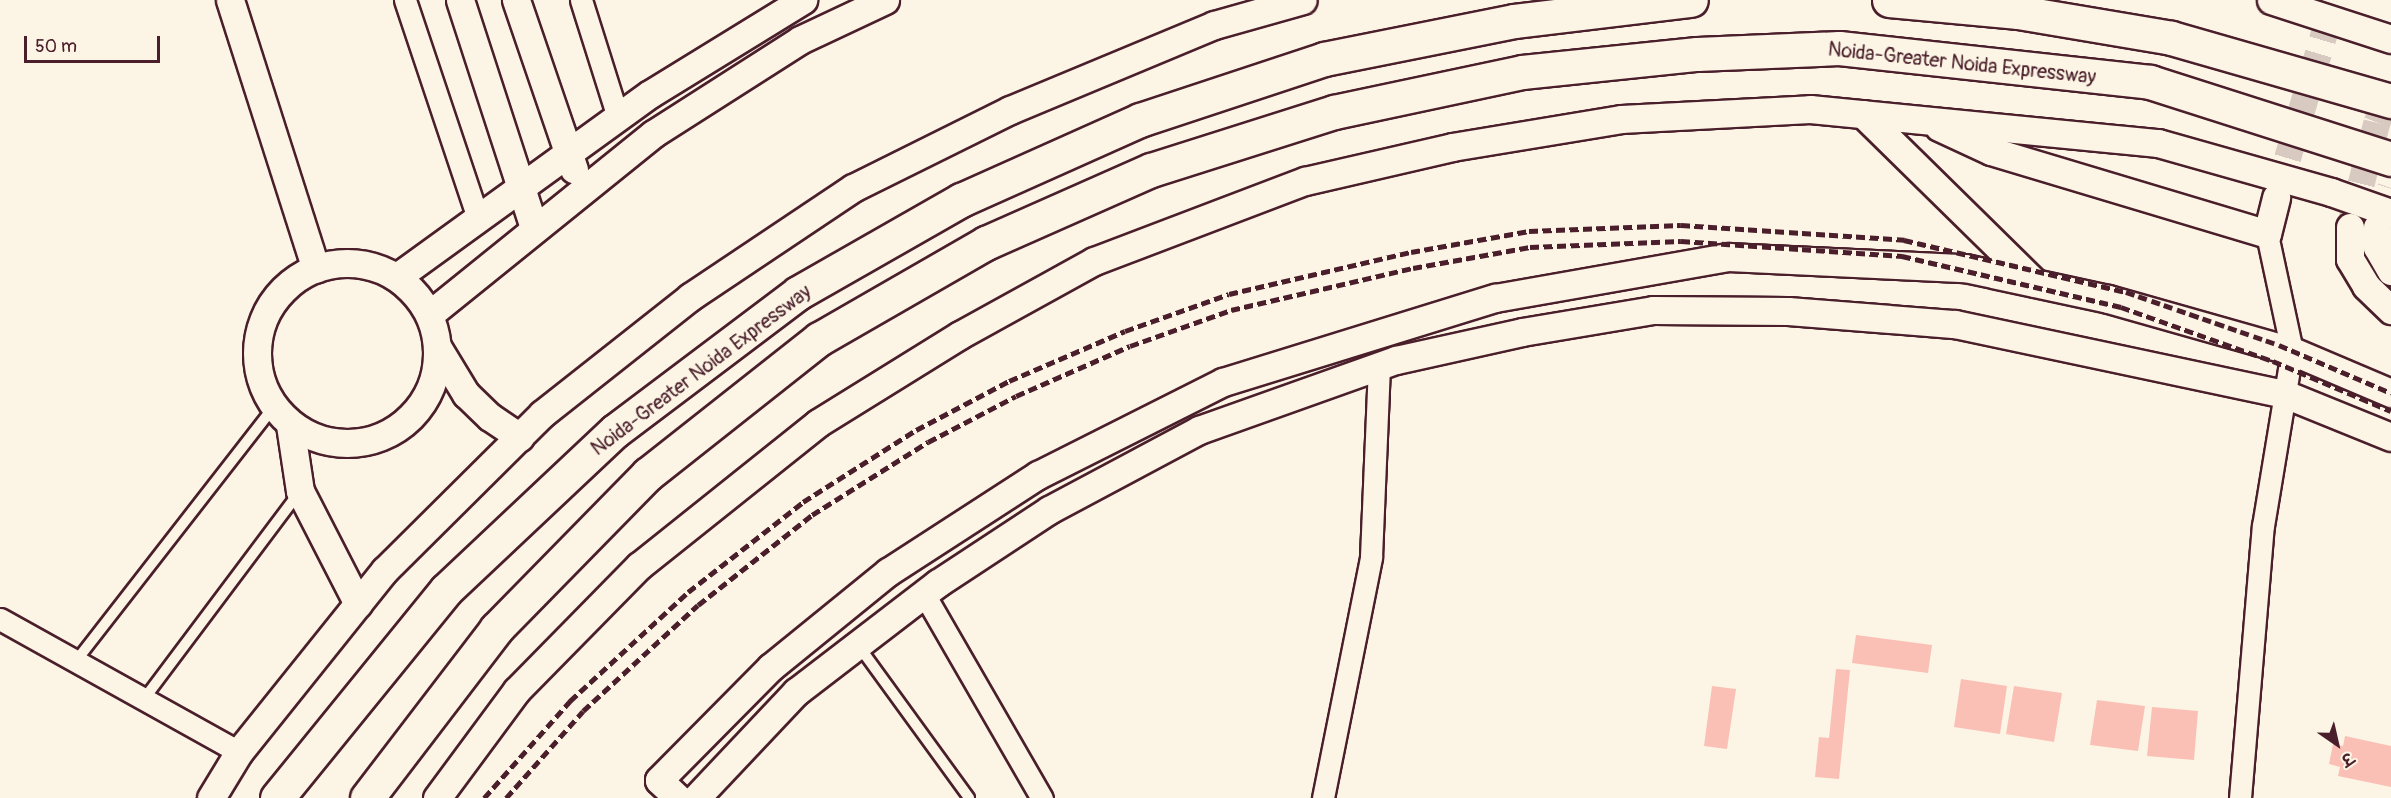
<!DOCTYPE html>
<html>
<head>
<meta charset="utf-8">
<style>
	body { margin:0 }
	#map { position:relative; width:2391px; height:798px; overflow:hidden; background:#fcf5e5; font-family:Pangolin,"Playpen Sans Deva",sans-serif }
	div>[style] { position:absolute }
	[style*='--x'] { left:calc(var(--x)*1px); top:calc(var(--y)*1px); width:calc(var(--w)*1px); rotate:calc(var(--a)*1deg) }
	.building>* { inset:0; background:#fbc0b5 }
	.tertiary-tunnel>* { height:27px; margin-top:-13.5px; transform-origin:0; background:repeating-linear-gradient(90deg,#d8cac0 0 27px,transparent 0 41px) }
	.roads { filter:drop-shadow(2px 0 #4a1f2b) drop-shadow(-2px 0 #4a1f2b) drop-shadow(0 2px #4a1f2b) drop-shadow(0 -2px #4a1f2b) }
	.service>* { height:10px; margin:-5px; padding:0 5px; transform-origin:5px; border-radius:5px; background:#fcf5e5 }
	.minor>* { height:21px; margin:-10.5px; padding:0 10.5px; transform-origin:10.5px; border-radius:10.5px; background:#fcf5e5 }
	.tertiary>* { height:27px; margin:-13.5px; padding:0 13.5px; transform-origin:13.5px; border-radius:13.5px; background:#fcf5e5 }
	.tertiary>.ring { margin:-13.5px; padding:0; box-sizing:content-box; background:none; border:27px solid #fcf5e5; border-radius:50% }
	.trunk>* { height:33px; margin:-16.5px; padding:0 16.5px; transform-origin:16.5px; border-radius:16.5px; background:#fcf5e5 }
	.rail>* { height:4.5px; margin-top:-2.25px; transform-origin:0; background:repeating-linear-gradient(90deg,#4a1f2b 0 9px,transparent 0 13.5px) }
	span { translate:-50% -50%; white-space:nowrap; text-align:center; line-height:1.15; -webkit-text-stroke:6px #fcf5e5; paint-order:stroke }
	.street-label { font-size:20px; color:#4a1f2b }
	.north { position:absolute; left:2307px; top:714px; width:60px; height:60px; -webkit-text-stroke:4px #fcf5e5; paint-order:stroke; rotate:146deg; font-size:16px; font-weight:700; line-height:24px; text-align:center; color:#4a1f2b }
	.north::after { content:''; display:block; margin:auto; width:21px; height:27px; background:#4a1f2b; clip-path:polygon(50% 0,100% 100%,50% 72%,0 100%) }
	.scale { position:absolute; left:24px; top:36px; width:136px; height:27px; box-sizing:border-box; border:3px solid #4a1f2b; border-top:0; padding-left:8px; font-size:18px; line-height:21px; white-space:nowrap; color:#4a1f2b; -webkit-text-stroke:4px #fcf5e5; paint-order:stroke }
</style>
</head>
<body>
<div id="map">
	<div class="building">
		<i style="clip-path:polygon(1856px 635px,1932px 645px,1928px 673px,1852px 663px)"></i>
		<i style="clip-path:polygon(1836px 669px,1850px 670px,1839px 779px,1815px 777px,1819px 737px,1829px 738px)"></i>
		<i style="clip-path:polygon(1961px 679px,2007px 686px,2000px 734px,1954px 727px)"></i>
		<i style="clip-path:polygon(1712px 686px,1736px 689px,1727px 749px,1704px 746px)"></i>
		<i style="clip-path:polygon(2014px 686px,2062px 693px,2054px 742px,2006px 734px)"></i>
		<i style="clip-path:polygon(2097px 700px,2145px 706px,2138px 751px,2090px 745px)"></i>
		<i style="clip-path:polygon(2152px 707px,2198px 711px,2194px 760px,2147px 756px)"></i>
		<i style="clip-path:polygon(2345px 736px,2391px 746px,2391px 787px,2338px 776px,2340px 767px,2329px 764px,2333px 744px,2343px 746px)"></i>
	</div>
	<div class="tertiary-tunnel">
		<i style="--x:2276;--y:197;--w:205;--a:-73.6"></i>
		<i style="--x:2351;--y:223;--w:104;--a:-75.6"></i>
		<i style="--x:2377;--y:122;--w:40;--a:-69"></i>
		<i style="--x:2377;--y:227;--w:42;--a:-70.7"></i>
	</div>
	<div class="roads">
		<div class="service">
			<i style="--x:858;--y:645;--w:189;--a:54"></i>
			<i style="--x:76;--y:661;--w:322;--a:-52.1"></i>
			<i style="--x:144;--y:699;--w:260;--a:-53.1"></i>
		</div>
		<div class="minor">
			<i style="--x:405;--y:0;--w:230;--a:71.5"></i>
			<i style="--x:581;--y:0;--w:123;--a:72.5"></i>
			<i style="--x:924;--y:594;--w:236;--a:60"></i>
			<i style="--x:0;--y:619;--w:274;--a:29.1"></i>
			<i style="--x:1323;--y:798;--w:246;--a:-78.7"></i>
			<i style="--x:1371;--y:557;--w:190;--a:-87.6"></i>
			<i style="--x:2240;--y:798;--w:273;--a:-85.2"></i>
			<i style="--x:2263;--y:526;--w:177;--a:-80.6"></i>
			<i style="--x:2292;--y:351;--w:120;--a:-102.1"></i>
		</div>
		<div class="tertiary">
			<i style="--x:230;--y:0;--w:282;--a:72.3"></i>
			<i style="--x:460;--y:0;--w:240;--a:72"></i>
			<i style="--x:516;--y:0;--w:179;--a:71.1"></i>
			<i style="--x:2271;--y:0;--w:126;--a:18"></i>
			<i style="--x:1863;--y:114;--w:241;--a:44.5"></i>
			<i style="--x:1939;--y:127;--w:57;--a:24.8"></i>
			<i style="--x:1991;--y:151;--w:288;--a:16.7"></i>
			<i style="--x:2267;--y:234;--w:38;--a:-76"></i>
			<i style="--x:2350;--y:227;--w:32;--a:90"></i>
			<i style="--x:2350;--y:259;--w:31;--a:59"></i>
			<i style="--x:2366;--y:286;--w:35;--a:44"></i>
			<i style="--x:2377;--y:227;--w:20;--a:90"></i>
			<i style="--x:2377;--y:247;--w:28;--a:60"></i>
			<i class="ring" style="left:257px;top:263px;width:153px;height:153px"></i>
			<i style="--x:397;--y:277;--w:312;--a:-35.9"></i>
			<i style="--x:650;--y:94;--w:180;--a:-31.6"></i>
			<i style="--x:430;--y:314;--w:287;--a:-38.9"></i>
			<i style="--x:653;--y:134;--w:174;--a:-32.6"></i>
			<i style="--x:800;--y:40;--w:94;--a:-25.2"></i>
			<i style="--x:438;--y:348;--w:54;--a:58.7"></i>
			<i style="--x:466;--y:394;--w:33;--a:44"></i>
			<i style="--x:490;--y:417;--w:36;--a:34"></i>
			<i style="--x:290;--y:425;--w:67;--a:81.4"></i>
			<i style="--x:300;--y:491;--w:127;--a:62.8"></i>
			<i style="--x:211;--y:798;--w:54;--a:-58.7"></i>
			<i style="--x:239;--y:752;--w:233;--a:-51.3"></i>
			<i style="--x:385;--y:570;--w:221;--a:-44.8"></i>
			<i style="--x:542;--y:414;--w:189;--a:-38.3"></i>
			<i style="--x:690;--y:297;--w:196;--a:-33.8"></i>
			<i style="--x:853;--y:188;--w:175;--a:-26.4"></i>
			<i style="--x:1010;--y:110;--w:221;--a:-22.6"></i>
			<i style="--x:1214;--y:25;--w:92;--a:-15.7"></i>
			<i style="--x:437;--y:798;--w:134;--a:-53.5"></i>
			<i style="--x:517;--y:690;--w:174;--a:-45.5"></i>
			<i style="--x:639;--y:566;--w:229;--a:-38.6"></i>
			<i style="--x:818;--y:423;--w:167;--a:-31.8"></i>
			<i style="--x:960;--y:335;--w:153;--a:-28.9"></i>
			<i style="--x:1094;--y:261;--w:226;--a:-20.8"></i>
			<i style="--x:1305;--y:181;--w:151;--a:-13"></i>
			<i style="--x:1452;--y:147;--w:171;--a:-9.4"></i>
			<i style="--x:1621;--y:119;--w:189;--a:-3"></i>
			<i style="--x:1810;--y:109;--w:350;--a:5.6"></i>
			<i style="--x:2158;--y:143;--w:180;--a:15.8"></i>
			<i style="--x:2331;--y:192;--w:64;--a:19.3"></i>
			<i style="--x:678;--y:798;--w:26;--a:-137"></i>
			<i style="--x:659;--y:780;--w:159;--a:-45.3"></i>
			<i style="--x:771;--y:667;--w:151;--a:-39.1"></i>
			<i style="--x:888;--y:572;--w:179;--a:-32.9"></i>
			<i style="--x:1038;--y:475;--w:207;--a:-26.7"></i>
			<i style="--x:1223;--y:382;--w:285;--a:-17.2"></i>
			<i style="--x:1495;--y:298;--w:237;--a:-10"></i>
			<i style="--x:1728;--y:257;--w:237;--a:2.7"></i>
			<i style="--x:1965;--y:268;--w:146;--a:12.2"></i>
			<i style="--x:2108;--y:299;--w:191;--a:15.8"></i>
			<i style="--x:2292;--y:351;--w:108;--a:23"></i>
			<i style="--x:696;--y:798;--w:146;--a:-46.7"></i>
			<i style="--x:796;--y:692;--w:179;--a:-37.5"></i>
			<i style="--x:938;--y:583;--w:133;--a:-33.3"></i>
			<i style="--x:1049;--y:510;--w:170;--a:-28.1"></i>
			<i style="--x:1199;--y:430;--w:209;--a:-19.6"></i>
			<i style="--x:1396;--y:360;--w:129;--a:-12.5"></i>
			<i style="--x:1522;--y:332;--w:133;--a:-9.5"></i>
			<i style="--x:1653;--y:310;--w:135;--a:0.4"></i>
			<i style="--x:1788;--y:311;--w:168;--a:4.5"></i>
			<i style="--x:1955;--y:324;--w:337;--a:12"></i>
			<i style="--x:2285;--y:394;--w:114;--a:22.1"></i>
		</div>
		<div class="trunk">
			<i style="--x:1889;--y:0;--w:130;--a:5.3"></i>
			<i style="--x:2018;--y:12;--w:155;--a:9.6"></i>
			<i style="--x:2171;--y:38;--w:229;--a:16"></i>
			<i style="--x:277;--y:798;--w:268;--a:-50.9"></i>
			<i style="--x:446;--y:590;--w:232;--a:-43.3"></i>
			<i style="--x:615;--y:431;--w:229;--a:-37"></i>
			<i style="--x:798;--y:293;--w:188;--a:-29.7"></i>
			<i style="--x:961;--y:200;--w:196;--a:-24.1"></i>
			<i style="--x:1140;--y:120;--w:194;--a:-18.3"></i>
			<i style="--x:1324;--y:59;--w:194;--a:-11.3"></i>
			<i style="--x:1514;--y:21;--w:178;--a:-6.8"></i>
			<i style="--x:367;--y:798;--w:213;--a:-52.6"></i>
			<i style="--x:496;--y:629;--w:217;--a:-45.6"></i>
			<i style="--x:648;--y:474;--w:218;--a:-38.3"></i>
			<i style="--x:819;--y:339;--w:193;--a:-29.9"></i>
			<i style="--x:986;--y:243;--w:180;--a:-23.9"></i>
			<i style="--x:1151;--y:170;--w:192;--a:-17.6"></i>
			<i style="--x:1334;--y:112;--w:192;--a:-12"></i>
			<i style="--x:1522;--y:72;--w:176;--a:-5.9"></i>
			<i style="--x:1697;--y:54;--w:142;--a:-2.4"></i>
			<i style="--x:1839;--y:48;--w:313;--a:6.2"></i>
			<i style="--x:2150;--y:82;--w:253;--a:17.7"></i>
		</div>
	</div>
	<div class="rail">
		<i style="--x:484;--y:798;--w:130;--a:-48.4"></i>
		<i style="--x:570;--y:701;--w:161;--a:-42.7"></i>
		<i style="--x:688;--y:592;--w:146;--a:-38"></i>
		<i style="--x:803;--y:502;--w:134;--a:-32.5"></i>
		<i style="--x:916;--y:430;--w:105;--a:-27.8"></i>
		<i style="--x:1009;--y:381;--w:126;--a:-23.3"></i>
		<i style="--x:1125;--y:331;--w:110;--a:-19.6"></i>
		<i style="--x:1229;--y:294;--w:187;--a:-13"></i>
		<i style="--x:1411;--y:252;--w:120;--a:-10.1"></i>
		<i style="--x:1529;--y:231;--w:152;--a:-2.3"></i>
		<i style="--x:1681;--y:225;--w:224;--a:3.8"></i>
		<i style="--x:1904;--y:240;--w:228;--a:13.2"></i>
		<i style="--x:2126;--y:292;--w:162;--a:19.1"></i>
		<i style="--x:2279;--y:345;--w:122;--a:23.2"></i>
		<i style="--x:506;--y:798;--w:116;--a:-48.5"></i>
		<i style="--x:583;--y:711;--w:156;--a:-42.7"></i>
		<i style="--x:698;--y:605;--w:145;--a:-38.3"></i>
		<i style="--x:812;--y:515;--w:137;--a:-32.2"></i>
		<i style="--x:928;--y:442;--w:99;--a:-27.6"></i>
		<i style="--x:1016;--y:396;--w:124;--a:-23.7"></i>
		<i style="--x:1130;--y:346;--w:107;--a:-19.6"></i>
		<i style="--x:1231;--y:310;--w:187;--a:-13"></i>
		<i style="--x:1413;--y:268;--w:119;--a:-10.2"></i>
		<i style="--x:1530;--y:247;--w:151;--a:-2.3"></i>
		<i style="--x:1681;--y:241;--w:222;--a:3.9"></i>
		<i style="--x:1902;--y:256;--w:225;--a:13.1"></i>
		<i style="--x:2121;--y:307;--w:161;--a:19.6"></i>
		<i style="--x:2273;--y:361;--w:128;--a:23"></i>
	</div>
	<div class="street-label">
		<span style="left:1962px;top:63px;rotate:6deg">Noida-Greater Noida Expressway</span>
		<span style="left:701px;top:370px;rotate:-37deg">Noida-Greater Noida Expressway</span>
	</div>
	<div class="north">उ</div>
	<div class="scale">50 m</div>
</div>
</body>
</html>
